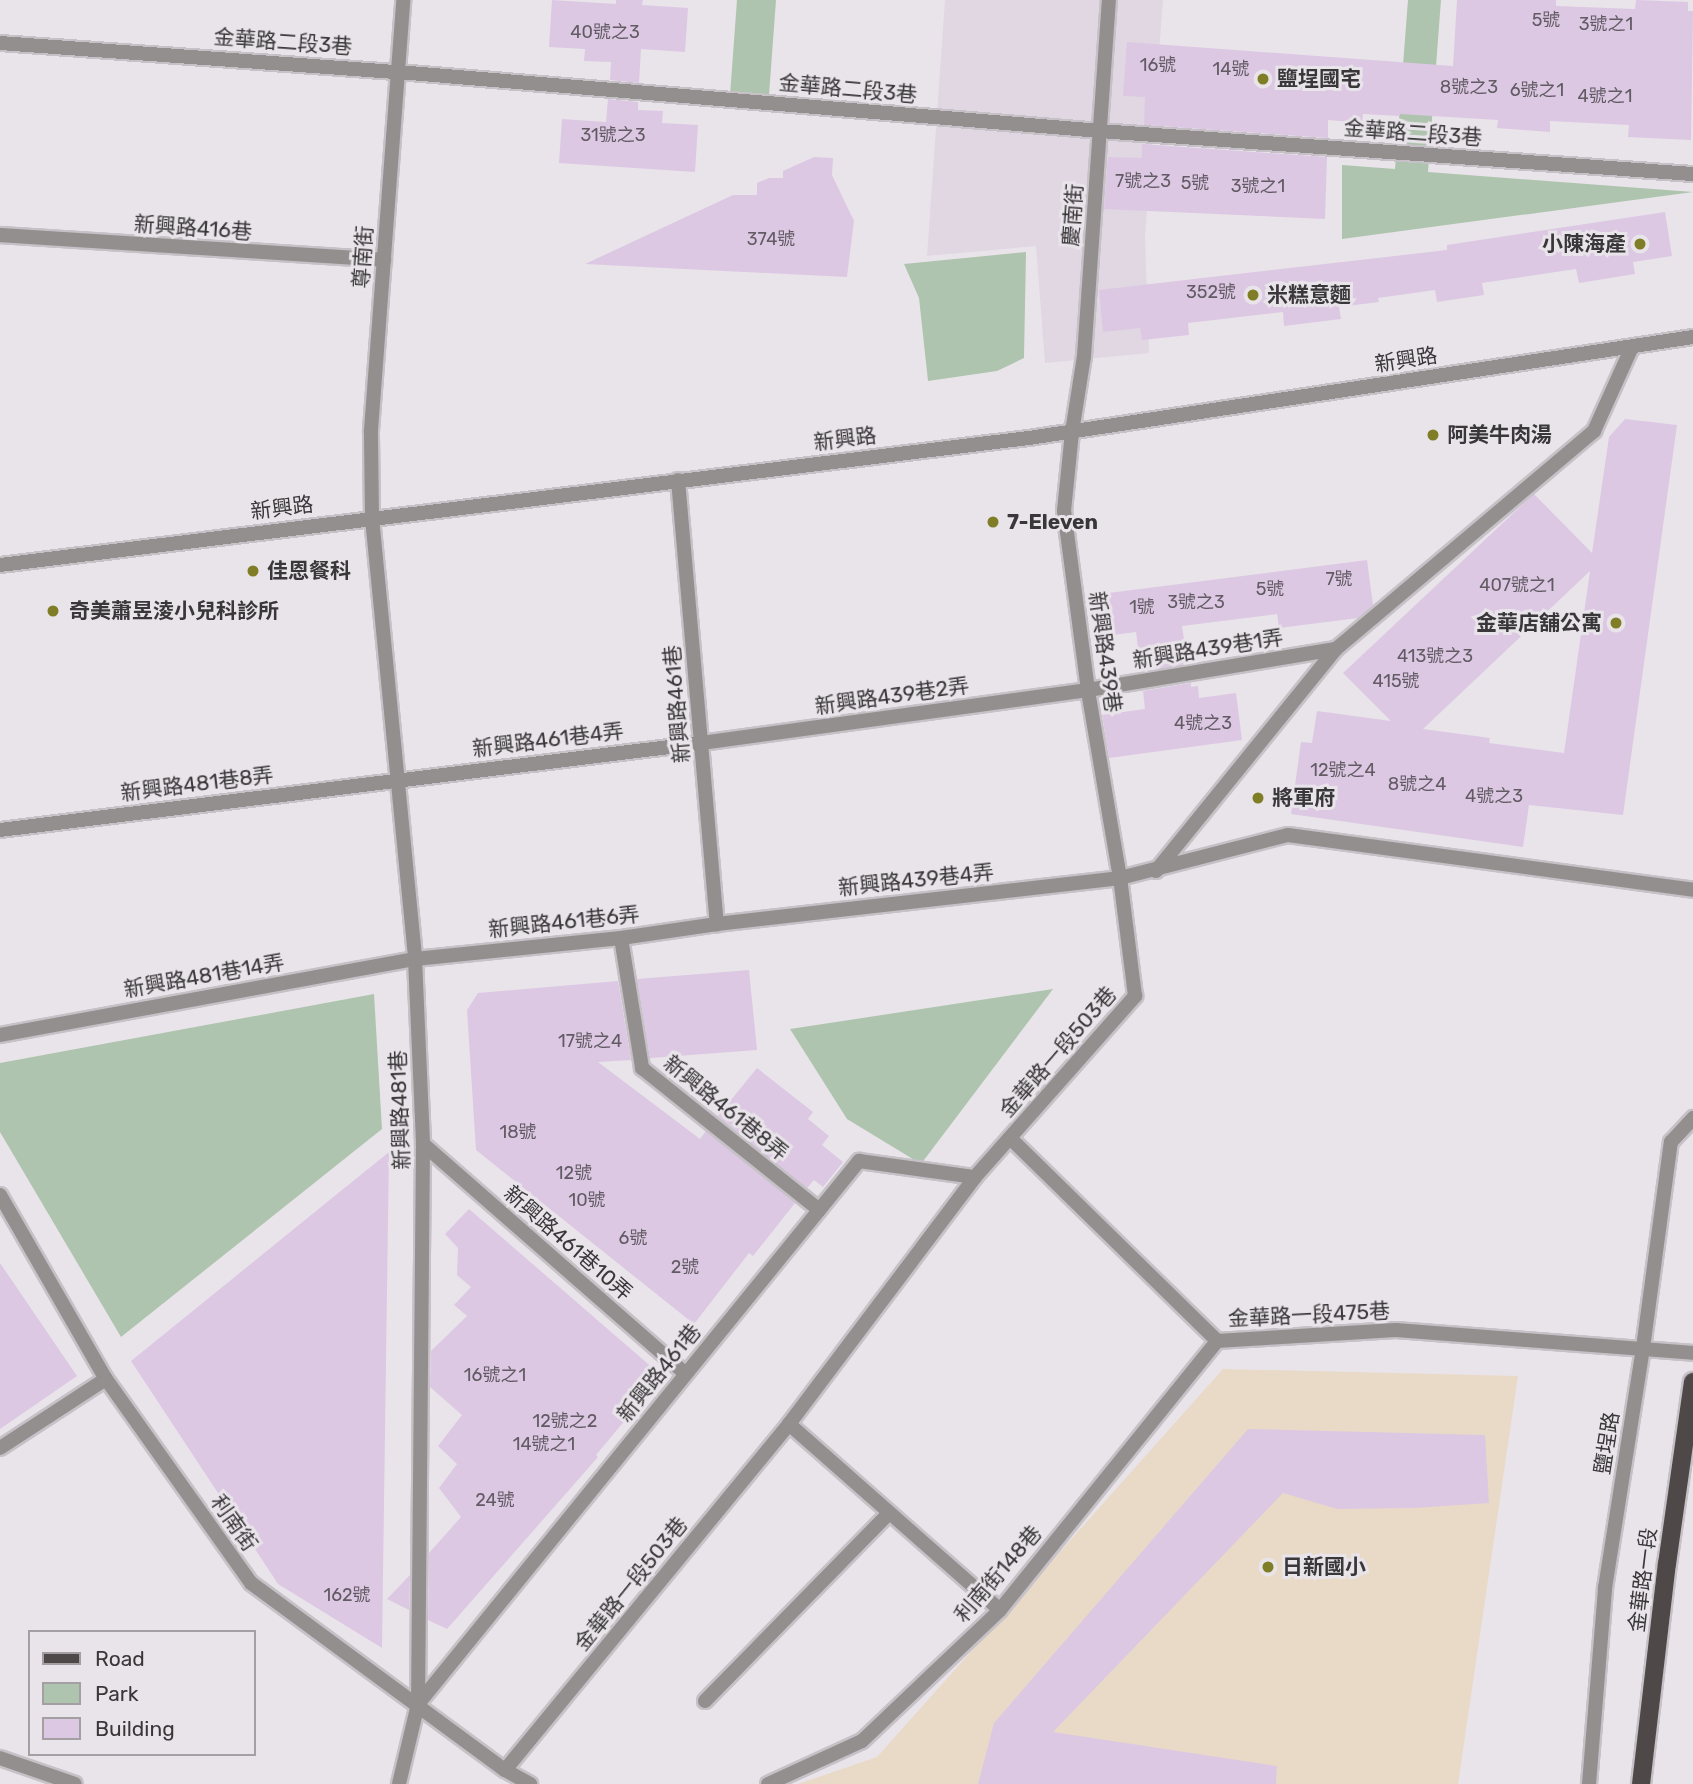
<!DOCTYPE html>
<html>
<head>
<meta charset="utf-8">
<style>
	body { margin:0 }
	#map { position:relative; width:1693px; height:1784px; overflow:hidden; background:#e9e4ea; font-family:Rubik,"Noto Sans TC",sans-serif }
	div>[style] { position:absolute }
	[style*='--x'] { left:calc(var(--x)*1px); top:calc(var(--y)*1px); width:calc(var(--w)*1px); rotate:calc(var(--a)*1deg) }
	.built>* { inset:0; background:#e0d7e3 }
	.education>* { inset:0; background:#e9dac7 }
	.green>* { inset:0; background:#aec4ae }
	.building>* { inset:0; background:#dcc8e3 }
	.roads { filter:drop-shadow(2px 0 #c6c1c7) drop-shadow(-2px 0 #c6c1c7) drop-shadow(0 2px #c6c1c7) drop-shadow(0 -2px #c6c1c7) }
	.service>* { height:14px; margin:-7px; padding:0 7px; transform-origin:7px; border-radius:7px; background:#928f8e }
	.minor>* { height:14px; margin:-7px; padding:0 7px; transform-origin:7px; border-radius:7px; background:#928f8e }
	.tertiary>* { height:14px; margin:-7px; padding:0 7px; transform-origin:7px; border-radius:7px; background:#928f8e }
	.primary>* { height:18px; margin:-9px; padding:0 9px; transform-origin:9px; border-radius:9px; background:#4e4948 }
	.dots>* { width:19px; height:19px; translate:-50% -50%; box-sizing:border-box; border:4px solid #e9e4ea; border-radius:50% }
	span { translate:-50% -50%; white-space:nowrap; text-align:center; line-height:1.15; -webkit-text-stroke:6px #e9e4ea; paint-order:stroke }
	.number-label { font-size:18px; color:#625b64 }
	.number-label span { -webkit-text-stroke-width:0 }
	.street-label { font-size:21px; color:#393739 }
	.poi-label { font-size:21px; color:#393739; font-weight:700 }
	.left { translate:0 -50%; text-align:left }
	.right { translate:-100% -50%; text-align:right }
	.legend { position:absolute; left:28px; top:1630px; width:228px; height:126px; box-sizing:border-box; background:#e9e4ea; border:2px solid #a39fa3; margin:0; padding:9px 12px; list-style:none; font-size:21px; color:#393739 }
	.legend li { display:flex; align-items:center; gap:14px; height:35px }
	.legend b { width:35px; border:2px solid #a39fa3 }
</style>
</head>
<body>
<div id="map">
	<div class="built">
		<i style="clip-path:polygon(945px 0,1163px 0,1145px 237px,1149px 353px,1045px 363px,1036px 246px,927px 256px)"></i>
	</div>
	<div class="education">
		<i style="clip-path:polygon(1223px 1369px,1518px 1376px,1458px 1784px,798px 1784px,877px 1757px)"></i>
	</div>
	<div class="green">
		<i style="clip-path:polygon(737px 0,776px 0,769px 95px,730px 95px)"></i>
		<i style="clip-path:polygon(1408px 0,1441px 0,1428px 172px,1693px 192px,1342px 239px,1342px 165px,1395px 169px)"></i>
		<i style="clip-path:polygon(1026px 252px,1024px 358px,997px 371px,928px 381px,919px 298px,904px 264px)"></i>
		<i style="clip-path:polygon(1053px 989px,921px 1164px,847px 1119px,790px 1029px)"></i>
		<i style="clip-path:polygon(374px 994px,382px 1129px,121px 1337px,0 1132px,0 1063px)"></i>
	</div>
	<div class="building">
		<i style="clip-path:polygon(552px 0,616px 4px,616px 0,643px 0,642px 5px,688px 8px,685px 52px,641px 49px,639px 83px,610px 80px,611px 62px,584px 61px,585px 49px,549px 47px)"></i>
		<i style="clip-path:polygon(1457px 0,1556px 0,1556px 6px,1635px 9px,1636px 0,1688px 2px,1688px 11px,1693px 11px,1691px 140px,1628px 137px,1629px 125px,1550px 121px,1550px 132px,1497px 128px,1498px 120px,1400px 114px,1400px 116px,1363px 114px,1362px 123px,1328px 120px,1328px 138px,1144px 125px,1145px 97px,1123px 96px,1127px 42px,1453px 66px)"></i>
		<i style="clip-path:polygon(608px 99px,638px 102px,638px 110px,663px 111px,662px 123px,698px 125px,695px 172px,559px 163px,562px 119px,606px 122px)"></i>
		<i style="clip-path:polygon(1142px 144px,1327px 157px,1325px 219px,1104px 209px,1108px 157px,1142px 158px)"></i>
		<i style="clip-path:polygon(814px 157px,833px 158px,832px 175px,854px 221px,847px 277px,585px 264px,733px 195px,757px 195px,757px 183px,769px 178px,783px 178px,783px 171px)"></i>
		<i style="clip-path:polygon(1665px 212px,1672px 256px,1633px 262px,1635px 274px,1579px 283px,1576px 269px,1482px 283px,1484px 295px,1437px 302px,1435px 290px,1378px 298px,1379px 302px,1339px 307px,1341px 319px,1284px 326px,1283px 312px,1188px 323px,1189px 335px,1142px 340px,1140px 328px,1103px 332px,1099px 290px,1447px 250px,1447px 245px)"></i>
		<i style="clip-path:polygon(evenodd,1625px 419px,1677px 425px,1623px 815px,1529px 805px,1523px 847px,1291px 814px,1301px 742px,1312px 743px,1317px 711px,1391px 721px,1343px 673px,1522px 505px,1534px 494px,1592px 553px,1609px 437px,1625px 419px,1590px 571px,1564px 753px,1489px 743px,1490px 738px,1423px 729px,1590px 571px)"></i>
		<i style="clip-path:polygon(1367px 560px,1373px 605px,1358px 618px,1279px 628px,1277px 614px,1182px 626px,1188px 664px,1141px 672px,1136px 632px,1098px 637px,1093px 595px)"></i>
		<i style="clip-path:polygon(1191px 683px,1191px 687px,1198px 686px,1199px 698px,1236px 693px,1242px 740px,1109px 758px,1102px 715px,1145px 709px,1143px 691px)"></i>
		<i style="clip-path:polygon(749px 970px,757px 1050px,650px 1058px,637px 979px)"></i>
		<i style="clip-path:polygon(618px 981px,631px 1060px,598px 1062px,700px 1139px,706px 1131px,795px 1203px,753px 1256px,749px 1253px,694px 1324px,476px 1150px,467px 1010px,478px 993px)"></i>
		<i style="clip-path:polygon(757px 1068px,813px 1112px,808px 1119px,829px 1136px,822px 1145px,843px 1162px,823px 1187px,814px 1180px,807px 1188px,718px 1116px)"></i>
		<i style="clip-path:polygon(389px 1152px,388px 1218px,382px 1648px,278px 1584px,131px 1361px)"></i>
		<i style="clip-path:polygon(469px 1209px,662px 1376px,596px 1455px,598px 1457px,447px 1629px,428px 1620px,429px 1553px,461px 1517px,439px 1488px,457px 1464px,438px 1446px,462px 1415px,430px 1387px,431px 1351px,467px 1316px,454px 1305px,471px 1287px,457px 1275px,458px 1248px,445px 1234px)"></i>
		<i style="clip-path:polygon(0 1263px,77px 1376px,0 1429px)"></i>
		<i style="clip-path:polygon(1248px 1429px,1485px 1435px,1489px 1503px,1415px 1508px,1337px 1509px,1283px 1493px,1053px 1732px,1277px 1766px,1276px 1784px,978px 1784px,994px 1723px)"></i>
		<i style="clip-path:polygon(410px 1575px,409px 1610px,387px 1599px)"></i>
	</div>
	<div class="roads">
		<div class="service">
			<i style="--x:678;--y:480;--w:446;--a:85"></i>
			<i style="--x:372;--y:518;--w:443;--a:84.4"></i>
			<i style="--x:415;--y:959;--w:185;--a:87.5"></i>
			<i style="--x:423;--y:1144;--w:560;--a:90.51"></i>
			<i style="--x:418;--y:1704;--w:82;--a:103.4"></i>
			<i style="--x:0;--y:830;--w:706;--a:-7.07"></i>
			<i style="--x:701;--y:743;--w:391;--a:-7.8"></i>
			<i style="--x:1088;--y:690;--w:251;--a:-9.4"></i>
			<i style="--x:1156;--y:871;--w:286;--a:-51"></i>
			<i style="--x:1336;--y:649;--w:338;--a:-40.2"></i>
			<i style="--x:1594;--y:431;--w:92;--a:-65.7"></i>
			<i style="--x:621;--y:938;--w:132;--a:80.8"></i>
			<i style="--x:642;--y:1068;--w:227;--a:38.7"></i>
			<i style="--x:0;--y:1035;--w:422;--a:-10.4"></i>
			<i style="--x:415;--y:959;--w:207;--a:-5.8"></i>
			<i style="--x:621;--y:938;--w:97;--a:-8.3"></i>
			<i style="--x:717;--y:924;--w:406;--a:-6.5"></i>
			<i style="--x:1120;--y:878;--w:191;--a:-99.7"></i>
			<i style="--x:1088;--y:690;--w:181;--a:-97.6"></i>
			<i style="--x:1064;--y:511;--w:79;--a:-84.2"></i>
			<i style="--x:1010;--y:1138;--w:290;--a:44.4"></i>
			<i style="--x:1217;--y:1341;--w:179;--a:-3.5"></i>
			<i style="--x:1396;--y:1330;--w:298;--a:4.4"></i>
			<i style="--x:423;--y:1144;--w:348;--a:41.2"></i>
			<i style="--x:789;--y:1424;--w:281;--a:41.4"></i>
			<i style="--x:0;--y:1448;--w:126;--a:-33.1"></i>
			<i style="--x:705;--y:1701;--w:263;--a:-45.6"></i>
			<i style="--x:418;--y:1704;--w:700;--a:-50.92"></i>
			<i style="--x:859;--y:1161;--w:117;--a:7.9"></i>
			<i style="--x:0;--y:1758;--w:79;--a:19.1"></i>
			<i style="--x:505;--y:1770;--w:448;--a:-50.6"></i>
			<i style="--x:789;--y:1424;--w:309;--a:-53"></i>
			<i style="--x:975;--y:1177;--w:242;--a:-48.5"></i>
			<i style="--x:1135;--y:996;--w:119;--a:-97.2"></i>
			<i style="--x:1120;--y:878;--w:173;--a:-14.4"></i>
			<i style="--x:1288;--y:835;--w:409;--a:7.7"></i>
			<i style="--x:768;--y:1784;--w:103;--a:-24.6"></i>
			<i style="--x:862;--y:1741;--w:190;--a:-43.5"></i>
			<i style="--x:1000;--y:1610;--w:346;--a:-51.1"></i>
		</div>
		<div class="minor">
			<i style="--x:0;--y:43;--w:399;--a:4.2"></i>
			<i style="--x:398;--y:72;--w:704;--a:4.8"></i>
			<i style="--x:1100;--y:131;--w:595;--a:4.15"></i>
			<i style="--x:0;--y:235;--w:385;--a:3.7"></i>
			<i style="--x:1072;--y:432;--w:77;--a:-81"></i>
			<i style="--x:1084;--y:356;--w:357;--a:-86"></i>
			<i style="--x:372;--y:518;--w:88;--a:-90.7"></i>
			<i style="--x:371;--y:430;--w:431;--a:-85.7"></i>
			<i style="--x:0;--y:1195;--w:212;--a:60.1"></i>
			<i style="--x:106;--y:1379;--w:250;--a:54.6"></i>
			<i style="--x:251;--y:1583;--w:315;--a:36.4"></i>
			<i style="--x:505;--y:1770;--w:29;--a:29"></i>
			<i style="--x:1589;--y:1784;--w:197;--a:-85.3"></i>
			<i style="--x:1605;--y:1588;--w:243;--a:-81"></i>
			<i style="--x:1643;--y:1348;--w:208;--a:-82.3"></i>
			<i style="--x:1671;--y:1142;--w:33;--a:-47"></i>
		</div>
		<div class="tertiary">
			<i style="--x:0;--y:565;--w:1037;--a:-7.04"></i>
			<i style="--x:1029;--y:438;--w:672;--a:-8.65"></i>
		</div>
		<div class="primary">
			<i style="--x:1641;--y:1784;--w:222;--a:-83.3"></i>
			<i style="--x:1667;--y:1564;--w:184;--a:-81.9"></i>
		</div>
	</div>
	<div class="dots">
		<i style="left:1263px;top:79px;background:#7f7d25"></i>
		<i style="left:1640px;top:244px;background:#7f7d25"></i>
		<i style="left:1253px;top:295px;background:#7f7d25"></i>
		<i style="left:1433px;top:435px;background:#7f7d25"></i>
		<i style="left:993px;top:522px;background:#7f7d25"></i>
		<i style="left:253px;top:571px;background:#7f7d25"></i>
		<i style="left:53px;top:611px;background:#7f7d25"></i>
		<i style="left:1616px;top:623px;background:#7f7d25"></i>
		<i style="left:1258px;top:798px;background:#7f7d25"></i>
		<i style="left:1268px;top:1567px;background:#7f7d25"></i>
	</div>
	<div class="number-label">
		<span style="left:1546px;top:20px">5號</span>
		<span style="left:1606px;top:24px">3號之1</span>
		<span style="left:605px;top:32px">40號之3</span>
		<span style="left:1158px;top:65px">16號</span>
		<span style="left:1231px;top:69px">14號</span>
		<span style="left:1469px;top:87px">8號之3</span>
		<span style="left:1537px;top:90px">6號之1</span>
		<span style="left:1605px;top:96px">4號之1</span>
		<span style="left:613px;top:135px">31號之3</span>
		<span style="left:1143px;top:181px">7號之3</span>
		<span style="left:1195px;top:183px">5號</span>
		<span style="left:1258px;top:186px">3號之1</span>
		<span style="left:771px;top:239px">374號</span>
		<span style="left:1211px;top:292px">352號</span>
		<span style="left:1339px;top:579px">7號</span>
		<span style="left:1517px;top:585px">407號之1</span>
		<span style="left:1270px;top:589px">5號</span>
		<span style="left:1196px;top:602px">3號之3</span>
		<span style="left:1142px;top:607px">1號</span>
		<span style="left:1435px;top:656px">413號之3</span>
		<span style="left:1396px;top:681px">415號</span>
		<span style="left:1203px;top:723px">4號之3</span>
		<span style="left:1343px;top:770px">12號之4</span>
		<span style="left:1417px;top:784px">8號之4</span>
		<span style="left:1494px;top:796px">4號之3</span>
		<span style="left:590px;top:1041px">17號之4</span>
		<span style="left:518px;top:1132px">18號</span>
		<span style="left:574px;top:1173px">12號</span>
		<span style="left:587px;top:1200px">10號</span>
		<span style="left:633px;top:1238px">6號</span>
		<span style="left:685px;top:1267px">2號</span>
		<span style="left:495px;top:1375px">16號之1</span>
		<span style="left:565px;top:1421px">12號之2</span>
		<span style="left:544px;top:1444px">14號之1</span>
		<span style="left:495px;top:1500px">24號</span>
		<span style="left:347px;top:1595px">162號</span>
	</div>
	<div class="street-label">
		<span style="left:283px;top:42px;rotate:4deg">金華路二段3巷</span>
		<span style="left:848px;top:89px;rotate:5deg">金華路二段3巷</span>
		<span style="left:1413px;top:133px;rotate:4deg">金華路二段3巷</span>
		<span style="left:1073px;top:215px;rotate:-86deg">慶南街</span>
		<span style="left:193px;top:228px;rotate:4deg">新興路416巷</span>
		<span style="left:363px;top:257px;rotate:-86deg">尊南街</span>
		<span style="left:1406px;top:360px;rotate:-9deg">新興路</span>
		<span style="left:845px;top:439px;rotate:-7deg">新興路</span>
		<span style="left:282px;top:508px;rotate:-7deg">新興路</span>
		<span style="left:1208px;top:649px;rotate:-9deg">新興路439巷1弄</span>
		<span style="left:1105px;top:652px;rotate:82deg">新興路439巷</span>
		<span style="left:892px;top:696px;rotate:-8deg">新興路439巷2弄</span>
		<span style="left:677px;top:704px;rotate:-95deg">新興路461巷</span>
		<span style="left:548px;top:740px;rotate:-7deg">新興路461巷4弄</span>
		<span style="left:197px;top:784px;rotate:-7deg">新興路481巷8弄</span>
		<span style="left:916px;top:880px;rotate:-6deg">新興路439巷4弄</span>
		<span style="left:564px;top:922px;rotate:-6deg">新興路461巷6弄</span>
		<span style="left:204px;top:976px;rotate:-10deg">新興路481巷14弄</span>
		<span style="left:1058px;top:1052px;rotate:-49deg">金華路一段503巷</span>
		<span style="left:726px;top:1108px;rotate:39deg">新興路461巷8弄</span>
		<span style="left:400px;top:1110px;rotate:-92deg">新興路481巷</span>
		<span style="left:568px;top:1243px;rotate:41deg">新興路461巷10弄</span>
		<span style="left:1309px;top:1315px;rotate:-3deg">金華路一段475巷</span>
		<span style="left:659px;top:1373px;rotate:-51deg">新興路461巷</span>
		<span style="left:1607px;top:1443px;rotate:-81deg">鹽埕路</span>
		<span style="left:234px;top:1523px;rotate:55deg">利南街</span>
		<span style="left:998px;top:1574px;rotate:-49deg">利南街148巷</span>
		<span style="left:1643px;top:1580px;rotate:-83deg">金華路一段</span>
		<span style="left:631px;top:1584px;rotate:-51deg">金華路一段503巷</span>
	</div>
	<div class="poi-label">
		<span class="left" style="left:1277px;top:79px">鹽埕國宅</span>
		<span class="right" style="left:1626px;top:244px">小陳海產</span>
		<span class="left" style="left:1267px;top:295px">米糕意麵</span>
		<span class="left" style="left:1447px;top:435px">阿美牛肉湯</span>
		<span class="left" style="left:1007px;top:522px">7-Eleven</span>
		<span class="left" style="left:267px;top:571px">佳恩餐科</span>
		<span class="left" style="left:69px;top:611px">奇美蕭昱淩小兒科診所</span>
		<span class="right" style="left:1602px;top:623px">金華店舖公寓</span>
		<span class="left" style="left:1272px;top:798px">將軍府</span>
		<span class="left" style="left:1282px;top:1567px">日新國小</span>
	</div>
	<ul class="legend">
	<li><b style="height:9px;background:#4e4948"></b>Road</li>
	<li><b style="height:19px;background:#aec4ae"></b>Park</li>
	<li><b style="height:19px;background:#dcc8e3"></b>Building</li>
	</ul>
</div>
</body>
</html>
